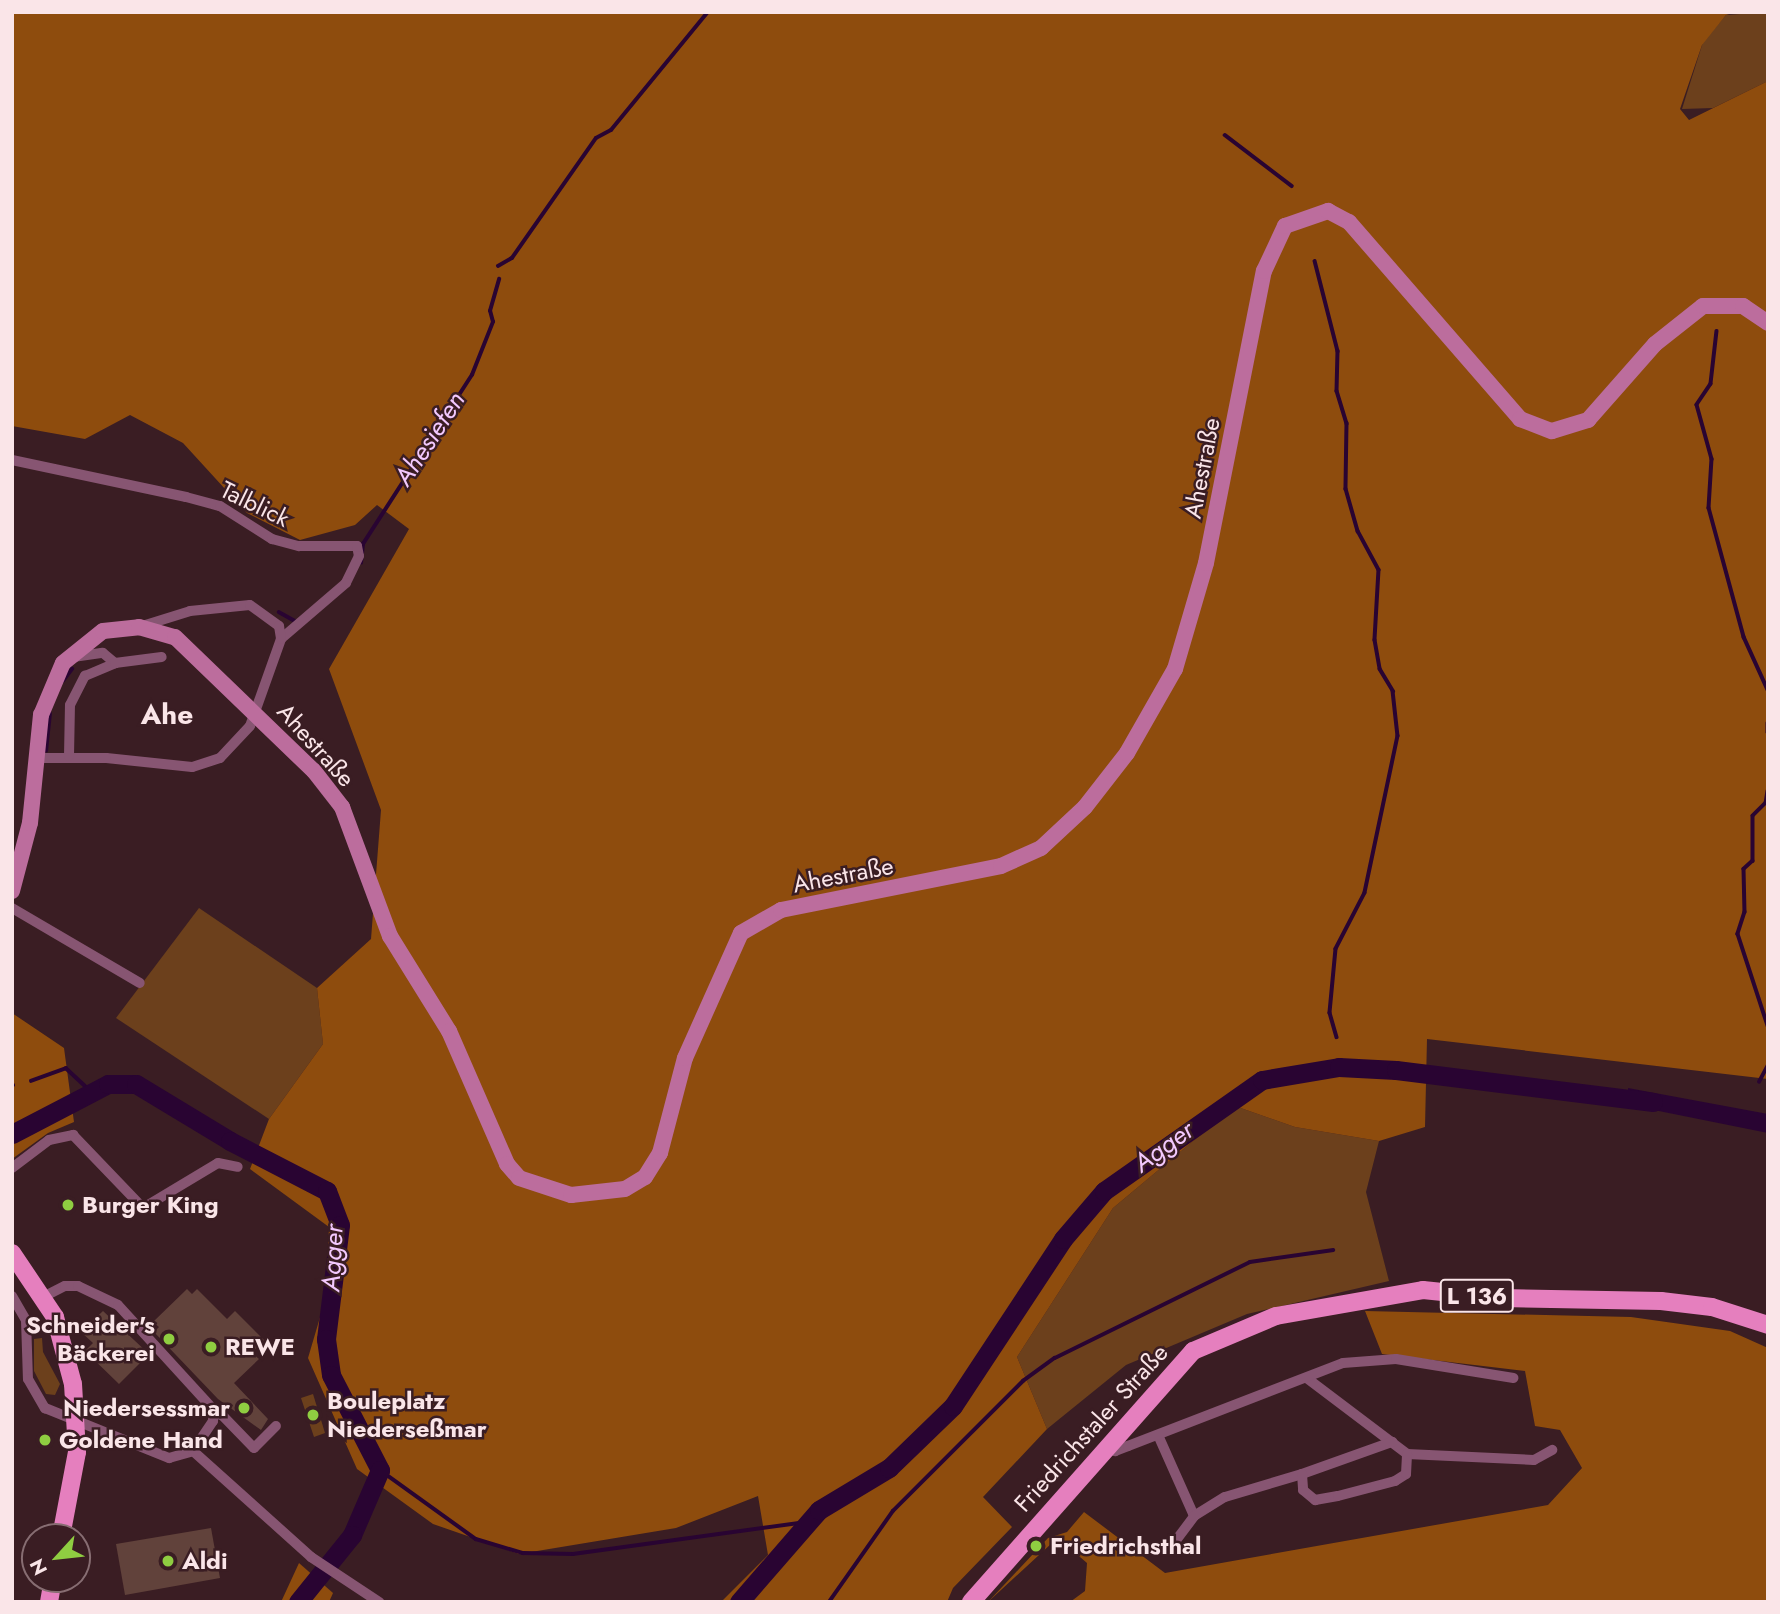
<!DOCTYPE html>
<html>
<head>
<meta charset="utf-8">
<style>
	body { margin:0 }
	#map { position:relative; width:1780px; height:1614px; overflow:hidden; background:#3a1d23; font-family:Jost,sans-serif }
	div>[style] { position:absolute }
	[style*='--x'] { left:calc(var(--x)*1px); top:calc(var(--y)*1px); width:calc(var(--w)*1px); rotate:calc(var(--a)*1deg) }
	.green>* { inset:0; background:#6c401c }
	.forest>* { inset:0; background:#8e4c0d }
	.water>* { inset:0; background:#290432 }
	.stream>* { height:3.5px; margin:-1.75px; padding:0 1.75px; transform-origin:1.75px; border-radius:1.75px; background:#290432 }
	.river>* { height:19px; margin:-9.5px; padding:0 9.5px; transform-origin:9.5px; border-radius:9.5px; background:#290432 }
	.building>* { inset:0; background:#61423b }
	.street>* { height:10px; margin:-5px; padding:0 5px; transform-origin:5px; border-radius:5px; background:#875572 }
	.secondary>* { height:16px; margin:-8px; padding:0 8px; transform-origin:8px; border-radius:8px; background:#bc6d9d }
	.primary>* { height:18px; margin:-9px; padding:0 9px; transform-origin:9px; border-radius:9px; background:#e57fbe }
	.dots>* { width:19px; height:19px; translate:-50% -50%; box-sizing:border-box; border:4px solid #3a1d23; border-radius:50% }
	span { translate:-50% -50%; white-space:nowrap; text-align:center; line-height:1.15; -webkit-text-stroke:5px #3a1d23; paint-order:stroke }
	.shield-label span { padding:2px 5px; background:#3a1d23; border:2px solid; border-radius:5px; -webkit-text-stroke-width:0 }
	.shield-label { font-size:23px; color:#fae5e8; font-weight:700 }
	.street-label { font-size:24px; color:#fae5e8 }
	.poi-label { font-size:24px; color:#fae5e8; font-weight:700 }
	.left { translate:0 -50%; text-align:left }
	.right { translate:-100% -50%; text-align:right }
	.water-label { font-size:26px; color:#f3c9fe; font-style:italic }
	.quarter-label { font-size:28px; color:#fae5e8; font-weight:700 }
	.frame { position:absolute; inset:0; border:14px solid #fae5e8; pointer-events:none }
	.north { position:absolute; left:21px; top:1523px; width:70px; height:70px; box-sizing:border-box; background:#3a1d23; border:2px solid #876d72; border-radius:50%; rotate:243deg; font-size:19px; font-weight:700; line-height:28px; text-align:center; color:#fae5e8 }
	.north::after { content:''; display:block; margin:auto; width:24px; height:32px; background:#8fcd41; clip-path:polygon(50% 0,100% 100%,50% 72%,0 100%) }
</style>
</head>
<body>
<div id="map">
	<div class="green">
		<i style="clip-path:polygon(1768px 12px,1768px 81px,1713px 108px,1682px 109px,1703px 42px,1726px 15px)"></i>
		<i style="clip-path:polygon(199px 908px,317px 988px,323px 1044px,269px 1119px,116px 1018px)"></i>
		<i style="clip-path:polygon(1235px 1106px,1295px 1127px,1379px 1141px,1366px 1192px,1389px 1281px,1247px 1314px,1126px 1365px,1047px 1429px,1017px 1357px,1113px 1208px)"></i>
		<i style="clip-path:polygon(42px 1338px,43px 1352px,60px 1384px,55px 1395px,46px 1394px,34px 1371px,34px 1339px)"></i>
		<i style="clip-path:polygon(313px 1394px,325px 1433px,314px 1437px,301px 1398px)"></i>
	</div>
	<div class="forest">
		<i style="clip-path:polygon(12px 12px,1736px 12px,1726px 15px,1702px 45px,1680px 109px,1689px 120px,1768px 81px,1768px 1079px,1427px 1039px,1425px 1127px,1379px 1141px,1295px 1127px,1235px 1106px,1113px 1208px,1017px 1357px,1047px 1429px,983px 1497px,1012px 1527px,953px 1588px,947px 1602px,721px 1602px,768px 1555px,758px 1496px,676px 1528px,519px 1554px,433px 1524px,357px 1469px,308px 1358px,326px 1297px,329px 1227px,250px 1169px,269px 1119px,323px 1044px,317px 988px,371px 939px,381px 810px,329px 669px,409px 529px,377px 505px,355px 525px,300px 540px,247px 513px,183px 443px,130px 415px,85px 439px,12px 426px)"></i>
		<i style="clip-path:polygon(12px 1013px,64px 1048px,74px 1122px,48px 1133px,12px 1159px)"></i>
		<i style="clip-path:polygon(1365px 1311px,1631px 1317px,1730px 1331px,1768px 1348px,1768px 1602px,1070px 1602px,1085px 1591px,1087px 1563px,1066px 1545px,1052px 1543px,988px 1602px,1048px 1538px,1067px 1532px,1084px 1512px,1165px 1573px,1548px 1505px,1582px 1468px,1560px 1430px,1535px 1426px,1525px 1371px,1382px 1354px)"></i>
		<i style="clip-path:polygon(299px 1563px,333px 1593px,329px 1602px,281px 1602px)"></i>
	</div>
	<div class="water">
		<i style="clip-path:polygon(1628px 1088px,1768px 1114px,1768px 1133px,1629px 1105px)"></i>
	</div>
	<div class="stream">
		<i style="--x:1225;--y:135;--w:84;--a:37.3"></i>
		<i style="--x:1315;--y:261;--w:93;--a:75.7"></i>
		<i style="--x:1338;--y:351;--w:40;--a:91.4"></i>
		<i style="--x:1337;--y:391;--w:34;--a:73"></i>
		<i style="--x:1347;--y:423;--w:66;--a:90.9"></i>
		<i style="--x:1346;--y:489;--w:44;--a:74.1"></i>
		<i style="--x:1358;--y:531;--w:44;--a:61.7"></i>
		<i style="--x:1379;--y:570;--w:70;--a:93.3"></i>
		<i style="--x:1375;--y:640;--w:29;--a:80"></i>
		<i style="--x:1380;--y:669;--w:26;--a:59"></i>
		<i style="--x:1393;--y:691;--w:45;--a:83.7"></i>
		<i style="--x:1398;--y:736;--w:160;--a:101.9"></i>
		<i style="--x:1365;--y:893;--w:63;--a:117.4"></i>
		<i style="--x:1336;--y:949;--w:64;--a:95.4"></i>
		<i style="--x:1330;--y:1013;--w:25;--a:74"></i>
		<i style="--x:498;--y:266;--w:16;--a:-30"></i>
		<i style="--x:512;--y:258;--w:146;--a:-55"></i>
		<i style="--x:596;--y:138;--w:17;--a:-28"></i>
		<i style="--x:611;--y:130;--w:153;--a:-50.6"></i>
		<i style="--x:1717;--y:331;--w:53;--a:96.5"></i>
		<i style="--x:1711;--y:384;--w:25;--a:124"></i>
		<i style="--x:1697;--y:405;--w:56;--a:74.5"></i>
		<i style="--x:1712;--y:459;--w:49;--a:93.5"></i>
		<i style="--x:1709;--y:508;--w:134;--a:74.8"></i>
		<i style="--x:1744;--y:637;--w:58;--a:65.6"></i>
		<i style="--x:361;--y:563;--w:19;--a:-84"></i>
		<i style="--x:363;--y:544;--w:201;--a:-57.2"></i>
		<i style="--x:472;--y:375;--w:57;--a:-68.4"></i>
		<i style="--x:493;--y:322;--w:11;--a:-105"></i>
		<i style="--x:490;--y:311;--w:33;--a:-74"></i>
		<i style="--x:279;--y:612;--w:18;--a:29"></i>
		<i style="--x:63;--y:681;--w:15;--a:-53"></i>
		<i style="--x:1768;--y:723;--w:9;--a:90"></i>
		<i style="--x:46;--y:751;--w:37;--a:-84"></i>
		<i style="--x:1768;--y:791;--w:12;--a:99"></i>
		<i style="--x:1766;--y:803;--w:18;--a:135"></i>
		<i style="--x:1753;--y:816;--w:45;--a:90"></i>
		<i style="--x:1753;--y:861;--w:12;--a:138"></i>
		<i style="--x:1744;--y:869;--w:43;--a:88.7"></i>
		<i style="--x:1745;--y:912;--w:23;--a:108"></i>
		<i style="--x:1738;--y:934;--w:97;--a:71.9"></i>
		<i style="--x:31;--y:1081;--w:37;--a:-20"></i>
		<i style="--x:66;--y:1068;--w:34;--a:43"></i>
		<i style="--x:1759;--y:1082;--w:19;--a:-62"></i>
		<i style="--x:12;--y:1085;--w:1;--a:0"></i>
		<i style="--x:380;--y:1470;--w:118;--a:35.7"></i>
		<i style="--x:476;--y:1539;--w:49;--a:16.6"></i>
		<i style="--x:523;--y:1553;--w:50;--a:1.1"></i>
		<i style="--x:573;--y:1554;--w:237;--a:-7.8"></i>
		<i style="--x:829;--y:1602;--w:111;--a:-54.9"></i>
		<i style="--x:893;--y:1511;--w:184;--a:-45"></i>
		<i style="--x:1023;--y:1381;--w:39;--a:-36"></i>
		<i style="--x:1055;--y:1358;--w:217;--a:-26.2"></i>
		<i style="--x:1250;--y:1262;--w:84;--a:-8.2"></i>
	</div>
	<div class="river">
		<i style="--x:12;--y:1134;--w:108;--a:-27.5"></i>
		<i style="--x:108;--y:1084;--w:28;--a:0"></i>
		<i style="--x:136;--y:1084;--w:110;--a:31.2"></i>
		<i style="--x:230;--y:1141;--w:109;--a:27.3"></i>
		<i style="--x:327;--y:1191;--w:36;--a:69"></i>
		<i style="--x:340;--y:1225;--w:115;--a:97"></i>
		<i style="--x:326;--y:1339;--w:36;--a:82"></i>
		<i style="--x:331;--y:1375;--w:107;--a:62.7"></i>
		<i style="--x:380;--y:1470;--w:71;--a:113.3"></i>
		<i style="--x:352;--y:1535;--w:86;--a:128.9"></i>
		<i style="--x:739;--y:1602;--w:122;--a:-49"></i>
		<i style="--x:819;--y:1510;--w:82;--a:-31"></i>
		<i style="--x:889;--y:1468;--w:89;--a:-44.1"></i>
		<i style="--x:953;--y:1406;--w:200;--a:-56.6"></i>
		<i style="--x:1063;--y:1239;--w:63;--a:-49.5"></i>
		<i style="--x:1104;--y:1191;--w:193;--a:-35.1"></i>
		<i style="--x:1262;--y:1080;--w:78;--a:-9.6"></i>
		<i style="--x:1339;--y:1067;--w:57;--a:3"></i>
		<i style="--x:1396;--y:1070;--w:259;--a:7.1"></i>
	</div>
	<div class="building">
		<i style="clip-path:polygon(187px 1289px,192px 1294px,197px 1289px,227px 1319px,235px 1311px,264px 1340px,252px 1353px,259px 1359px,234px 1383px,268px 1419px,261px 1430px,218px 1399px,154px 1332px,159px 1327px,153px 1322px)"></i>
		<i style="clip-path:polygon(103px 1311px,149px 1354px,119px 1384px,85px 1351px,93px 1343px,81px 1332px)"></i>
		<i style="clip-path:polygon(211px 1528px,220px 1578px,125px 1595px,116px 1544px)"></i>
	</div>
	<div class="street">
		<i style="--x:12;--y:460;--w:178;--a:12"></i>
		<i style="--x:186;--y:497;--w:35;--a:15"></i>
		<i style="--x:220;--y:506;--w:62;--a:32.4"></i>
		<i style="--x:272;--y:539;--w:28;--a:15"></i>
		<i style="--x:299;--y:546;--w:58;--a:0"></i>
		<i style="--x:357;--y:546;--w:10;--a:79"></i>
		<i style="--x:359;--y:556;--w:30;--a:116"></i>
		<i style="--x:346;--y:583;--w:86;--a:139.3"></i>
		<i style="--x:281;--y:639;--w:92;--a:109.6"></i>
		<i style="--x:250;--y:726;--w:44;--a:133.2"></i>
		<i style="--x:220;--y:758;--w:29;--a:162"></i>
		<i style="--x:192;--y:767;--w:86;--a:-174"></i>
		<i style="--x:106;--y:758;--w:71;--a:180"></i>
		<i style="--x:139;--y:627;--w:53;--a:-17.4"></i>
		<i style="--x:190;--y:611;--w:60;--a:-5.7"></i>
		<i style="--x:250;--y:605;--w:36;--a:36"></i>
		<i style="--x:279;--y:626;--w:13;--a:81"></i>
		<i style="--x:73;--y:657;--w:30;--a:-8"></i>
		<i style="--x:103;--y:653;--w:16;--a:40"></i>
		<i style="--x:69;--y:756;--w:51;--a:-88.9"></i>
		<i style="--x:70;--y:705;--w:33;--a:-63"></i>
		<i style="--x:85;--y:676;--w:33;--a:-23"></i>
		<i style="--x:115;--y:663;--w:47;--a:-7.3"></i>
		<i style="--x:12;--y:908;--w:148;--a:30.4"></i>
		<i style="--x:12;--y:1168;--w:46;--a:-37.1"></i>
		<i style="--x:49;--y:1140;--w:25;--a:-12"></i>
		<i style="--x:73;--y:1135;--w:101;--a:46.2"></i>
		<i style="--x:143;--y:1208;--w:87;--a:-31"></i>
		<i style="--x:218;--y:1163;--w:20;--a:11"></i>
		<i style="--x:12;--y:1296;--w:28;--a:60"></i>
		<i style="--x:26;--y:1320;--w:59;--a:88.1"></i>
		<i style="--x:28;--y:1379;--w:34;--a:60"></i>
		<i style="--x:45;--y:1408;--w:134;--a:22"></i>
		<i style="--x:169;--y:1458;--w:25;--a:-16"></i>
		<i style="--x:45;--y:1296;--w:22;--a:-27"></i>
		<i style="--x:65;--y:1286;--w:13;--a:0"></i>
		<i style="--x:78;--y:1286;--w:44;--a:25.4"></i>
		<i style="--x:118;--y:1305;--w:141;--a:47.6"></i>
		<i style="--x:213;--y:1409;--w:12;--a:90"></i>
		<i style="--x:213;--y:1421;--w:36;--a:124"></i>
		<i style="--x:1308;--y:1379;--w:124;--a:37.1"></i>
		<i style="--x:1407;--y:1454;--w:127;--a:2.7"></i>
		<i style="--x:1534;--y:1460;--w:21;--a:-29"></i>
		<i style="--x:213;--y:1413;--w:9;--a:13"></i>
		<i style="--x:222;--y:1415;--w:46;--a:45.9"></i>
		<i style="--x:254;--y:1448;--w:31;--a:-45"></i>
		<i style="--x:1158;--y:1435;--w:89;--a:66"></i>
		<i style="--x:1108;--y:1446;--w:9;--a:36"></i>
		<i style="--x:1115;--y:1451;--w:14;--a:-21"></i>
		<i style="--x:1128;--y:1446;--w:230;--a:-21.1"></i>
		<i style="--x:1343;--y:1363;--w:53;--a:-4.3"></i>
		<i style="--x:1396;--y:1359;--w:119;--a:9.2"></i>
		<i style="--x:193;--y:1451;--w:159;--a:41.9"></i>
		<i style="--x:311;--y:1557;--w:82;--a:33.5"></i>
		<i style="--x:1302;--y:1474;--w:96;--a:-19.6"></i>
		<i style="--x:1174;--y:1543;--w:34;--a:-53"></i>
		<i style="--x:1194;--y:1516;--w:36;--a:-32"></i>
		<i style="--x:1225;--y:1497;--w:80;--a:-16.6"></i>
		<i style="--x:1302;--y:1474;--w:16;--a:86"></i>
		<i style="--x:1303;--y:1490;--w:16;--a:40"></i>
		<i style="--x:1315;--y:1500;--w:23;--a:-10"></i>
		<i style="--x:1338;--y:1496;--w:59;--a:-14.7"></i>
		<i style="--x:1395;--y:1481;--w:13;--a:-32"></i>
		<i style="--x:1406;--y:1474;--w:20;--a:-87"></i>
	</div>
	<div class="secondary">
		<i style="--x:12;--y:891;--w:70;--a:-75.2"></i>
		<i style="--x:30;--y:823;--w:109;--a:-84.2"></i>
		<i style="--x:41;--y:715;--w:56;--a:-67.1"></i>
		<i style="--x:63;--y:663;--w:51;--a:-38.7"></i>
		<i style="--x:103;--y:631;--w:36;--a:-6"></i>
		<i style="--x:139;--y:627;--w:37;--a:16"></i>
		<i style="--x:175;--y:637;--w:193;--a:44"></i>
		<i style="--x:314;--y:771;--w:46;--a:52.1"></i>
		<i style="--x:342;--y:807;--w:138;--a:69.6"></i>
		<i style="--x:390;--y:936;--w:112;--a:58.2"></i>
		<i style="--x:449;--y:1031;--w:145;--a:66.4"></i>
		<i style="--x:507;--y:1164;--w:18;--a:49"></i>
		<i style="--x:519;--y:1178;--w:55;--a:18.1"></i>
		<i style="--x:571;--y:1195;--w:54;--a:-6.3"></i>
		<i style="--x:625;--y:1189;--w:23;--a:-31"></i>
		<i style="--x:645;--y:1177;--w:28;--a:-58"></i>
		<i style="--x:660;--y:1153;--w:98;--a:-75.3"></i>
		<i style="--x:685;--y:1058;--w:137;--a:-65.9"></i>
		<i style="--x:741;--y:933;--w:46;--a:-29.9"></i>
		<i style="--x:781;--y:910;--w:224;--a:-11.3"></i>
		<i style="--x:1001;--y:866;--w:44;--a:-24.2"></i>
		<i style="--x:1041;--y:848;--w:60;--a:-43"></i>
		<i style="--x:1085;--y:807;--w:68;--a:-52.1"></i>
		<i style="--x:1127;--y:753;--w:97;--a:-60.3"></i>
		<i style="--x:1175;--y:669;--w:110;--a:-73.7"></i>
		<i style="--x:1206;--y:563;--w:298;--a:-78.8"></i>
		<i style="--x:1264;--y:271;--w:50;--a:-65"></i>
		<i style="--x:1285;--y:226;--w:46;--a:-19.2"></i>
		<i style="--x:1328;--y:211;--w:24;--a:28"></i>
		<i style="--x:1349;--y:222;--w:261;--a:49"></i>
		<i style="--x:1520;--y:419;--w:34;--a:21"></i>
		<i style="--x:1552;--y:431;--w:38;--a:-17"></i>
		<i style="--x:1588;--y:420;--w:101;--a:-48.6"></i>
		<i style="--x:1655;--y:344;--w:61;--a:-38.4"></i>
		<i style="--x:1703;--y:306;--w:40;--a:0"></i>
		<i style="--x:1743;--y:306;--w:30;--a:34"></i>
	</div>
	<div class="primary">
		<i style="--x:12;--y:1253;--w:77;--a:56.1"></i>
		<i style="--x:55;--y:1317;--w:69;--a:75"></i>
		<i style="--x:73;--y:1384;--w:68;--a:86.6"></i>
		<i style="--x:77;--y:1452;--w:86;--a:100.7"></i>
		<i style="--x:49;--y:1602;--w:23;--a:-80"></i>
		<i style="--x:971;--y:1602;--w:335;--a:-48.5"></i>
		<i style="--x:1193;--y:1351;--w:90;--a:-22.9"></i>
		<i style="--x:1276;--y:1316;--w:149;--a:-10"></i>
		<i style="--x:1423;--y:1290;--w:78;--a:5.9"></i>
		<i style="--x:1501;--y:1298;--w:160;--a:1.1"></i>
		<i style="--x:1661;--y:1301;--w:51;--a:6.7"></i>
		<i style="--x:1712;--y:1307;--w:59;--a:17.8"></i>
	</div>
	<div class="dots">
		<i style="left:68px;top:1205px;background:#8fcd41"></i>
		<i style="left:169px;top:1339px;background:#8fcd41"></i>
		<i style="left:211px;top:1347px;background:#8fcd41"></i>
		<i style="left:244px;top:1408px;background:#8fcd41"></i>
		<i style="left:313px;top:1415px;background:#8fcd41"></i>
		<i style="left:45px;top:1440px;background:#8fcd41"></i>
		<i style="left:1036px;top:1546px;background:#8fcd41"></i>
		<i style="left:168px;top:1561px;background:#8fcd41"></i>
	</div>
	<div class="shield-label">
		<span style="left:1477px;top:1296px">L 136</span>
	</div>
	<div class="street-label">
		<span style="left:1202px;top:468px;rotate:-79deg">Ahestraße</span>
		<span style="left:255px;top:504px;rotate:26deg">Talblick</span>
		<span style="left:316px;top:745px;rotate:48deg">Ahestraße</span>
		<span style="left:843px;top:875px;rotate:-11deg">Ahestraße</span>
		<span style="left:1091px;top:1428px;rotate:-48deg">Friedrichstaler Straße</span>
	</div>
	<div class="poi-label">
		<span class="left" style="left:82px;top:1205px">Burger King</span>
		<span class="right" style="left:155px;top:1339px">Schneider's<br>Bäckerei</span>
		<span class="left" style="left:225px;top:1347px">REWE</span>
		<span class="left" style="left:327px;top:1415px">Bouleplatz<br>Niederseßmar</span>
		<span class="right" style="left:230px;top:1408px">Niedersessmar</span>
		<span class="left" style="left:59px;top:1440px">Goldene Hand</span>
		<span class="left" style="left:1050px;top:1546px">Friedrichsthal</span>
		<span class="left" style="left:182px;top:1561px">Aldi</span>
	</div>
	<div class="water-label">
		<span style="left:430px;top:439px;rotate:-57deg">Ahesiefen</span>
		<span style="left:1164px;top:1147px;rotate:-36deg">Agger</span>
		<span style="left:333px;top:1258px;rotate:-87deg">Agger</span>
	</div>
	<div class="quarter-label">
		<span style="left:167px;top:715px">Ahe</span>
	</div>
	<div class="frame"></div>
	<div class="north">N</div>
</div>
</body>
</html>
